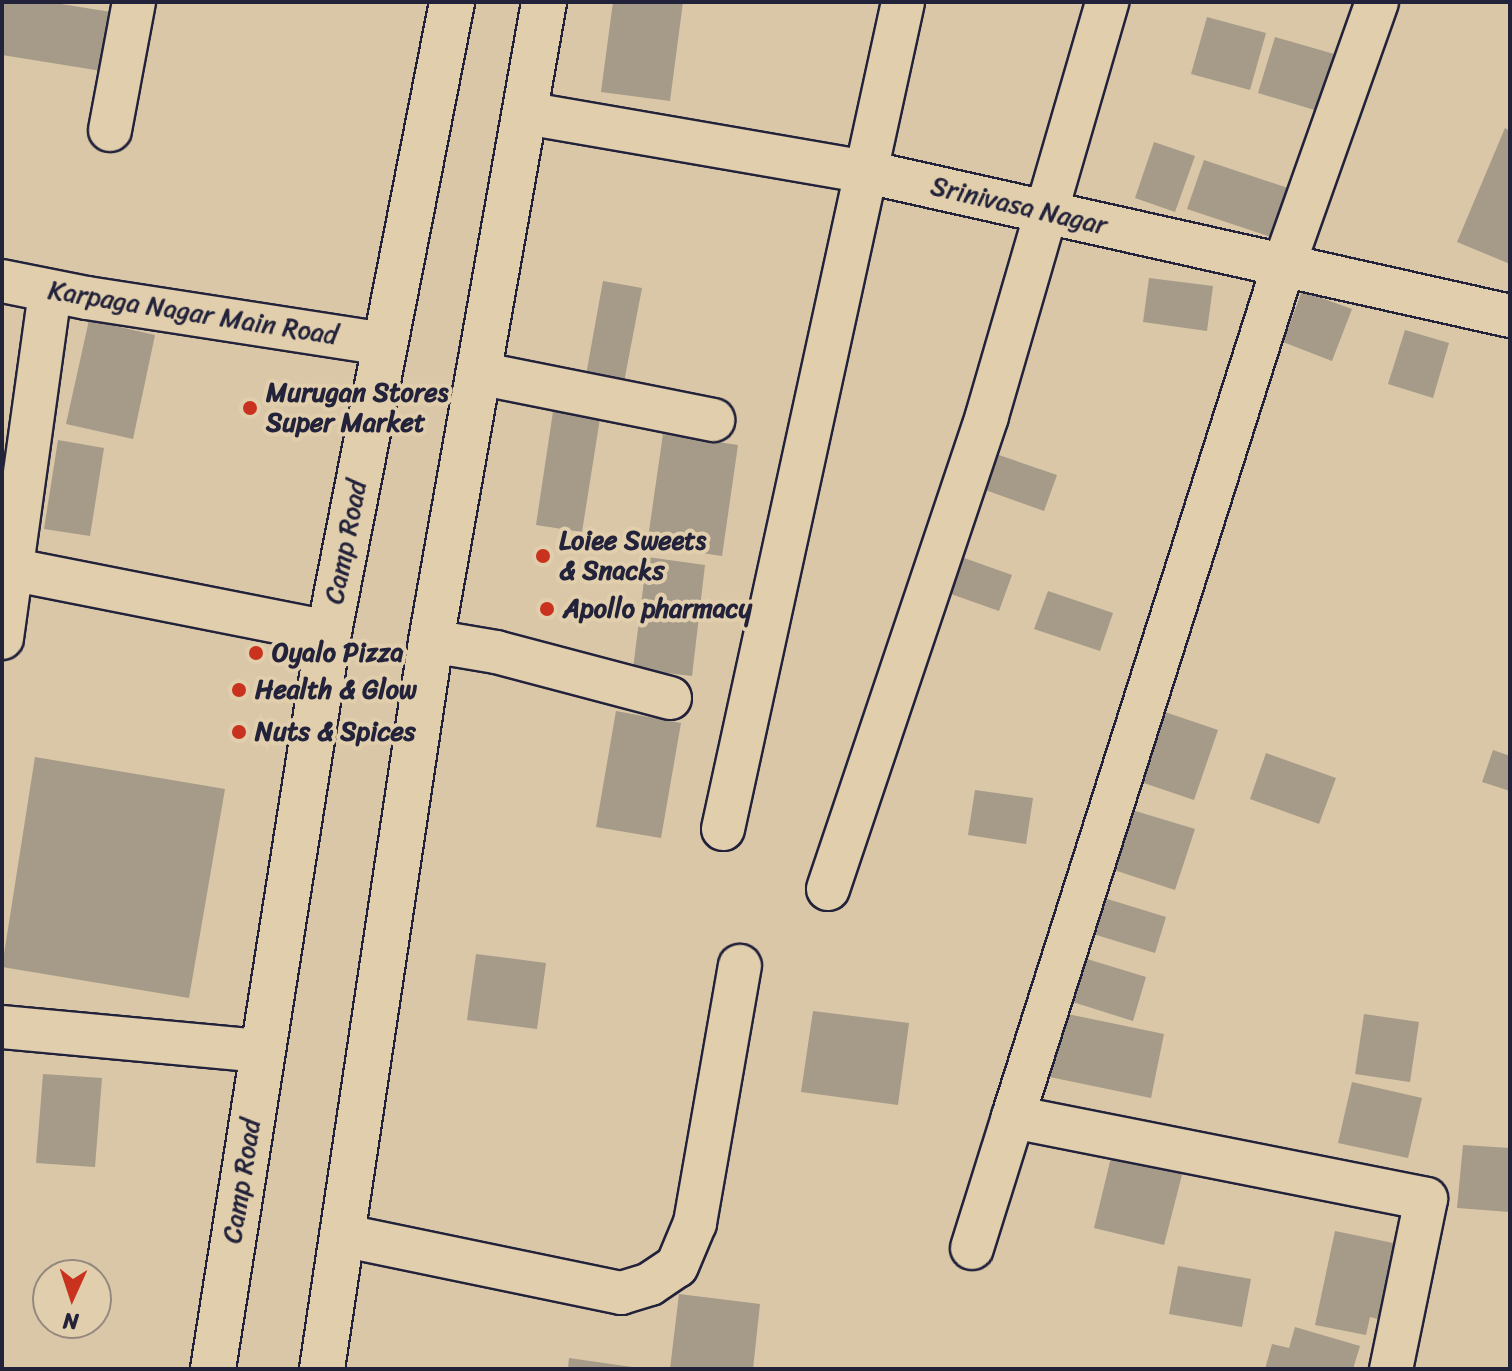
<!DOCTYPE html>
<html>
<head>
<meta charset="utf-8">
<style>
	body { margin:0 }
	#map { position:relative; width:1512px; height:1371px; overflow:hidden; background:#d9c7a7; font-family:Sriracha,sans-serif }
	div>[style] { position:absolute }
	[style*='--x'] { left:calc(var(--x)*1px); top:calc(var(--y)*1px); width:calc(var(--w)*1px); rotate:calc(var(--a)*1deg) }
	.building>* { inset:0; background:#a69a89 }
	.roads { filter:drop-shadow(2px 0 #22223b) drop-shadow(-2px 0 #22223b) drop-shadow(0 2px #22223b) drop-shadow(0 -2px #22223b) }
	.minor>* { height:42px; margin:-21px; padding:0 21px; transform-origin:21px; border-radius:21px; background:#e1ceac }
	.primary>* { height:44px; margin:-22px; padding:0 22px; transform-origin:22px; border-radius:22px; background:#e1ceac }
	.dots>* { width:22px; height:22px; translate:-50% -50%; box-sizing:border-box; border:4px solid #e1ceac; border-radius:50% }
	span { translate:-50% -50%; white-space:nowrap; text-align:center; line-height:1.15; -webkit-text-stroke:8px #e1ceac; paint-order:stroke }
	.street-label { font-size:26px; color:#22223b }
	.poi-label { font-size:26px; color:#22223b; font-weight:700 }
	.left { translate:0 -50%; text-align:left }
	.frame { position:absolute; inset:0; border:4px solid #22223b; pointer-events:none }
	.north { position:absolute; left:32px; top:1259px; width:80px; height:80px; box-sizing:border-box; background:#e1ceac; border:2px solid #95897f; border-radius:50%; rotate:183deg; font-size:22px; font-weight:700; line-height:32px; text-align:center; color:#22223b }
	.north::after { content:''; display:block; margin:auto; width:28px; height:36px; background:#c8321e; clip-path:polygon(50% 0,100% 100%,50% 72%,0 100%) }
</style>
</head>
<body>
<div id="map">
	<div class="building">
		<i style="clip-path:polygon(2px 2px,49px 2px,117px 13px,108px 72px,2px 55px)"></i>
		<i style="clip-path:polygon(613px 2px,683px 2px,670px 101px,601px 92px)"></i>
		<i style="clip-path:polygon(1207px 17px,1266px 33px,1250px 90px,1191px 74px)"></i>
		<i style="clip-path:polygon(1275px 37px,1348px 58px,1331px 115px,1258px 93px)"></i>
		<i style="clip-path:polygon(1505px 128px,1510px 131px,1510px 264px,1457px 242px)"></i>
		<i style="clip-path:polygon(1154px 142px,1195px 156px,1175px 212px,1135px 198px)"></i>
		<i style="clip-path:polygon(1204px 160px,1288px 188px,1271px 237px,1187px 209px)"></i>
		<i style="clip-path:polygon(1149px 278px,1213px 286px,1207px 331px,1143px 322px)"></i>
		<i style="clip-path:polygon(603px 281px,642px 288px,624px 382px,586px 375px)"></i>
		<i style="clip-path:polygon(1302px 291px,1352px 309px,1332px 361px,1283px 342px)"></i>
		<i style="clip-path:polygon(89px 320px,155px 335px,133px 439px,66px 424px)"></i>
		<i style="clip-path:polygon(1405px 330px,1449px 343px,1433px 398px,1388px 384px)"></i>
		<i style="clip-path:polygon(554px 405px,601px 412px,582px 532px,536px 525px)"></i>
		<i style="clip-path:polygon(663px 434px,738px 445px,722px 556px,647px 545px)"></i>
		<i style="clip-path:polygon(58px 440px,104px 448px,90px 536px,44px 529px)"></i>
		<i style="clip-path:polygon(990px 452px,1057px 475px,1044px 511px,977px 487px)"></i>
		<i style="clip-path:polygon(950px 553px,1012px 575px,999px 611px,937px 589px)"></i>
		<i style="clip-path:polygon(647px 557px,705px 565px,692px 676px,633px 669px)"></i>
		<i style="clip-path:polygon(1048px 591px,1113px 613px,1100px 651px,1034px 629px)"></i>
		<i style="clip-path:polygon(1156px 709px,1218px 730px,1194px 800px,1132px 779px)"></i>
		<i style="clip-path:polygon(616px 711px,681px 723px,661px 838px,596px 827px)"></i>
		<i style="clip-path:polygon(1493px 750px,1510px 756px,1510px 791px,1482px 782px)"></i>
		<i style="clip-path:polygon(1266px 753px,1336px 778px,1319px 824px,1250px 799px)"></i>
		<i style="clip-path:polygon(35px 757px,225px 789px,189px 998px,2px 967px)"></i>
		<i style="clip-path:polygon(975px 790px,1033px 798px,1026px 844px,968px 835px)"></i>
		<i style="clip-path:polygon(1132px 810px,1195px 829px,1175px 890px,1114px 870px)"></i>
		<i style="clip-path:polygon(1101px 897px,1166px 917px,1155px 953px,1090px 933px)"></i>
		<i style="clip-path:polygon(476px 954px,546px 963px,537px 1029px,467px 1020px)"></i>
		<i style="clip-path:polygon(1074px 955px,1146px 977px,1133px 1021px,1060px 998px)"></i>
		<i style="clip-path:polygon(813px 1011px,909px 1023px,898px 1105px,801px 1092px)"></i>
		<i style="clip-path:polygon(1053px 1011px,1164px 1034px,1151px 1098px,1040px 1075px)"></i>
		<i style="clip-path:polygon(1364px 1014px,1419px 1022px,1410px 1082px,1355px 1074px)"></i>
		<i style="clip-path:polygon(43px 1074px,102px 1078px,95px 1167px,36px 1163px)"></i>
		<i style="clip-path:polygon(1352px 1082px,1422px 1098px,1408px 1158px,1338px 1143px)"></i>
		<i style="clip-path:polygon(1114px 1145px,1185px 1163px,1164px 1245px,1094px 1228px)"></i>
		<i style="clip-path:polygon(1463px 1145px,1510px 1148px,1510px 1212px,1457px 1208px)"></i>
		<i style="clip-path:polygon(1335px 1231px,1398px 1244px,1381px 1320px,1370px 1317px,1366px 1335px,1315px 1325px)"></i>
		<i style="clip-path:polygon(1178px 1266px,1251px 1279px,1242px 1327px,1169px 1314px)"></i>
		<i style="clip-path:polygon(679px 1294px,760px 1304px,753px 1369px,670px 1369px)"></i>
		<i style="clip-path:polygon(1295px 1327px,1360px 1346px,1353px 1369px,1265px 1369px,1272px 1344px,1289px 1348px)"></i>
		<i style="clip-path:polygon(569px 1358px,632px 1367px,632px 1369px,568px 1369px)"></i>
	</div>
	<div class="roads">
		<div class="minor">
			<i style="--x:1377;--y:2;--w:278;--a:109.5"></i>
			<i style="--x:1284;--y:264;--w:895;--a:107.63"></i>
			<i style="--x:1013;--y:1117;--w:421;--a:11.2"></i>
			<i style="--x:1426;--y:1199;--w:174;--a:101.6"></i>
			<i style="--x:525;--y:113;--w:347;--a:9.8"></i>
			<i style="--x:867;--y:172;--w:659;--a:12.62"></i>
			<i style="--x:110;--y:130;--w:130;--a:-79.4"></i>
			<i style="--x:2;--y:281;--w:87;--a:11.3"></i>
			<i style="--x:87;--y:298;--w:301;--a:8.8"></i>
			<i style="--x:478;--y:373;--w:240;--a:11.3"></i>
			<i style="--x:10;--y:569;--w:325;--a:11.2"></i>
			<i style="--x:2;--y:638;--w:350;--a:-82.1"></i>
			<i style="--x:431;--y:641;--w:66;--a:9.6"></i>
			<i style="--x:496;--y:652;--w:180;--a:14.8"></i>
			<i style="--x:723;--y:829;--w:846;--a:-77.72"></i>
			<i style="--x:828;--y:889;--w:499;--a:-71.4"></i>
			<i style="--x:987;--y:416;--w:431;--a:-73.8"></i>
			<i style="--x:2;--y:1027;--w:262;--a:5.3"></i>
			<i style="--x:341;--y:1235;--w:286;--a:11.7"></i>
			<i style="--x:621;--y:1293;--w:30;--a:-17"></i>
			<i style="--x:650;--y:1284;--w:32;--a:-34"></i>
			<i style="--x:677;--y:1266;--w:47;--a:-67.3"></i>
			<i style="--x:695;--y:1223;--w:261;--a:-80.1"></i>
			<i style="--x:972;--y:1248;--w:137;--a:-72.6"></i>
		</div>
		<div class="primary">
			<i style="--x:213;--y:1369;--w:746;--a:-81.06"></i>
			<i style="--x:329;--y:632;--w:642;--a:-78.95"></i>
			<i style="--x:322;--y:1369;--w:736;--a:-81.48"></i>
			<i style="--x:431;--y:641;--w:649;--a:-79.97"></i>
		</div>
	</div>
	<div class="dots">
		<i style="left:250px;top:408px;background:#c8321e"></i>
		<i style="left:543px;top:556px;background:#c8321e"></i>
		<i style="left:547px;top:609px;background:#c8321e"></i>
		<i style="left:256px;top:653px;background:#c8321e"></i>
		<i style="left:239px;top:690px;background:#c8321e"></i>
		<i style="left:239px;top:732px;background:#c8321e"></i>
	</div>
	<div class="street-label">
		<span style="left:1019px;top:206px;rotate:13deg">Srinivasa Nagar</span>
		<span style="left:193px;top:313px;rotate:9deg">Karpaga Nagar Main Road</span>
		<span style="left:346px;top:542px;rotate:-79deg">Camp Road</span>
		<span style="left:242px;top:1181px;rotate:-81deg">Camp Road</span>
	</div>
	<div class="poi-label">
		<span class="left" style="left:266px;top:408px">Murugan Stores<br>Super Market</span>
		<span class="left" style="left:559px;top:556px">Loiee Sweets<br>&amp; Snacks</span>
		<span class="left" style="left:563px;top:609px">Apollo pharmacy</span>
		<span class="left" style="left:272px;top:653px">Oyalo Pizza</span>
		<span class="left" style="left:255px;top:690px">Health &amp; Glow</span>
		<span class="left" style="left:255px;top:732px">Nuts &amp; Spices</span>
	</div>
	<div class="frame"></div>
	<div class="north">N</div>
</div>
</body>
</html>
